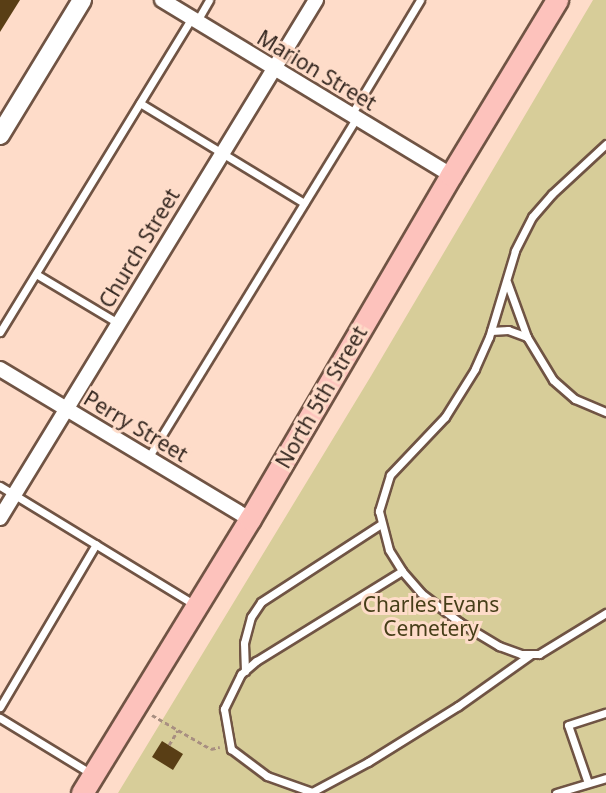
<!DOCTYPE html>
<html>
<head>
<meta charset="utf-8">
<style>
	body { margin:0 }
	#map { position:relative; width:606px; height:793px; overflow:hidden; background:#fedcc9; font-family:"Noto Sans",sans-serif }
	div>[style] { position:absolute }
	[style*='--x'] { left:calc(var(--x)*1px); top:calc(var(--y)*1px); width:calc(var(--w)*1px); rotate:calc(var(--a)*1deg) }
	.green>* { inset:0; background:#d7cd99 }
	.building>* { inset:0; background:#593e15 }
	.path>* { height:3px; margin-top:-1.5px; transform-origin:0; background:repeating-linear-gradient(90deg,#a88f81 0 4.5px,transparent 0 7.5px) }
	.roads { filter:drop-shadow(2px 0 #705444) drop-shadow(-2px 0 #705444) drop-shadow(0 2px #705444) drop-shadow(0 -2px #705444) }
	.lane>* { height:7px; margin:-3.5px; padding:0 3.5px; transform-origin:3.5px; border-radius:3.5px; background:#fff }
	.street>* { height:14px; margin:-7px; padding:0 7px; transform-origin:7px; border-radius:7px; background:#fff }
	.secondary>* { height:18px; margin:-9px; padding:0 9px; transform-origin:9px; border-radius:9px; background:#fff }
	.primary>* { height:21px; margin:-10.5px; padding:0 10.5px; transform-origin:10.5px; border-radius:10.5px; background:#fdc2bc }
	span { translate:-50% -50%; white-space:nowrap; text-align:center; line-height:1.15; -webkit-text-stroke:6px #fedcc9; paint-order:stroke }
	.street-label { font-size:21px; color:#33261f }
	.park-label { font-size:21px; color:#463e18 }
</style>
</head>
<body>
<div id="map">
	<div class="green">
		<i style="clip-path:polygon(593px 0,606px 0,606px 793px,118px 793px,371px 376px)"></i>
	</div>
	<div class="building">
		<i style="clip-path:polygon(0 0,20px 0,0 32px)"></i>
		<i style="clip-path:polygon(162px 741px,183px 754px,173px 770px,152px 757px)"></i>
	</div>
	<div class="path">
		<i style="--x:152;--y:715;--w:68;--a:30"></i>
		<i style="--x:211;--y:749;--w:9;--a:-13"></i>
		<i style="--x:169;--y:745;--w:17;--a:-59"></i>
	</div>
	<div class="roads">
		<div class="lane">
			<i style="--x:197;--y:21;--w:24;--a:-60"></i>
			<i style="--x:140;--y:103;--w:192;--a:31.4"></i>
			<i style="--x:351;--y:115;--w:134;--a:-59"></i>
			<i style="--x:606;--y:144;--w:74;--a:137.2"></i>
			<i style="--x:552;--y:194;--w:30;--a:131"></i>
			<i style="--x:532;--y:217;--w:38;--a:117"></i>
			<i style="--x:515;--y:251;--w:90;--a:106.8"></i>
			<i style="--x:489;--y:337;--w:35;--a:114"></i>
			<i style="--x:475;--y:369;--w:57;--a:122"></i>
			<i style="--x:445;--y:417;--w:80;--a:133.5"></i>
			<i style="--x:390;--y:475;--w:38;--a:107"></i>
			<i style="--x:379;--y:511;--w:40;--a:75.6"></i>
			<i style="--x:389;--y:550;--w:25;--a:58"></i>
			<i style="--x:402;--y:571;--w:29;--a:49"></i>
			<i style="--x:421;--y:593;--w:48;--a:37.3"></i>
			<i style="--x:459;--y:622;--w:47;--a:31"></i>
			<i style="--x:499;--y:646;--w:23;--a:20"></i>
			<i style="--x:521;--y:654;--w:18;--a:0"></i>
			<i style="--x:539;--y:654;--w:79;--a:-31.5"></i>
			<i style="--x:36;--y:274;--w:96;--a:30.9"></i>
			<i style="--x:507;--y:282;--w:59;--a:70"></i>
			<i style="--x:527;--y:337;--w:50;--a:58.8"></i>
			<i style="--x:553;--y:380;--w:29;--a:41"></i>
			<i style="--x:575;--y:399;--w:34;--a:23"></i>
			<i style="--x:491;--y:331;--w:17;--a:-3"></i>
			<i style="--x:508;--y:330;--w:20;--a:20"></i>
			<i style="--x:0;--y:332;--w:368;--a:-58.6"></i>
			<i style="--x:148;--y:458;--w:399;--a:-58.5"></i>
			<i style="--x:0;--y:486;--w:228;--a:31.4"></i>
			<i style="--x:402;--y:571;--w:172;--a:148.3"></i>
			<i style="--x:256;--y:661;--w:20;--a:139"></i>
			<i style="--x:241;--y:674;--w:39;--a:116"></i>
			<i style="--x:224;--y:709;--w:41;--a:80.1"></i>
			<i style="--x:231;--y:749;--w:45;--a:36.9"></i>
			<i style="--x:267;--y:776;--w:48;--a:19.6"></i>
			<i style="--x:312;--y:792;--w:64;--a:-28.2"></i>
			<i style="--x:368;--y:762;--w:106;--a:-31.9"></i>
			<i style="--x:458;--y:706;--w:88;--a:-35.3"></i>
			<i style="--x:245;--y:671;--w:28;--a:-92"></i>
			<i style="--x:244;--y:643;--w:27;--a:-75"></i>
			<i style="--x:251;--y:617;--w:18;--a:-56"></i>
			<i style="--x:261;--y:602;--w:143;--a:-33"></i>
			<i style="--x:0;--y:707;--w:189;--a:-59.5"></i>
			<i style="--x:0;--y:718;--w:105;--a:31.4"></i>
			<i style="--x:588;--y:783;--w:61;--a:-109"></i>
			<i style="--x:568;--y:725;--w:40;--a:-18"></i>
			<i style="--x:556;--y:793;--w:52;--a:-16.7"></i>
		</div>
		<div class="street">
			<i style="--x:162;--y:0;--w:338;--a:31.2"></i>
			<i style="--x:0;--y:369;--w:292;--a:31"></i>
			<i style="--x:0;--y:518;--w:607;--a:-58.62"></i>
		</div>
		<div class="secondary">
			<i style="--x:0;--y:135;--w:158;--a:-58.7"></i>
		</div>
		<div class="primary">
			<i style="--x:82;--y:793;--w:321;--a:-58.5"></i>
			<i style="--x:250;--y:519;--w:398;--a:-59.7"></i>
			<i style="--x:451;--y:175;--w:205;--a:-58.8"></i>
		</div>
	</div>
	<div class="street-label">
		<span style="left:317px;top:70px;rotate:31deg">Marion Street</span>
		<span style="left:139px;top:248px;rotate:-59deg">Church Street</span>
		<span style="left:321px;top:397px;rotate:-60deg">North 5th Street</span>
		<span style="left:136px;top:426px;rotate:31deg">Perry Street</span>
	</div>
	<div class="park-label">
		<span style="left:431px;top:616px">Charles Evans<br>Cemetery</span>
	</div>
</div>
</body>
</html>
